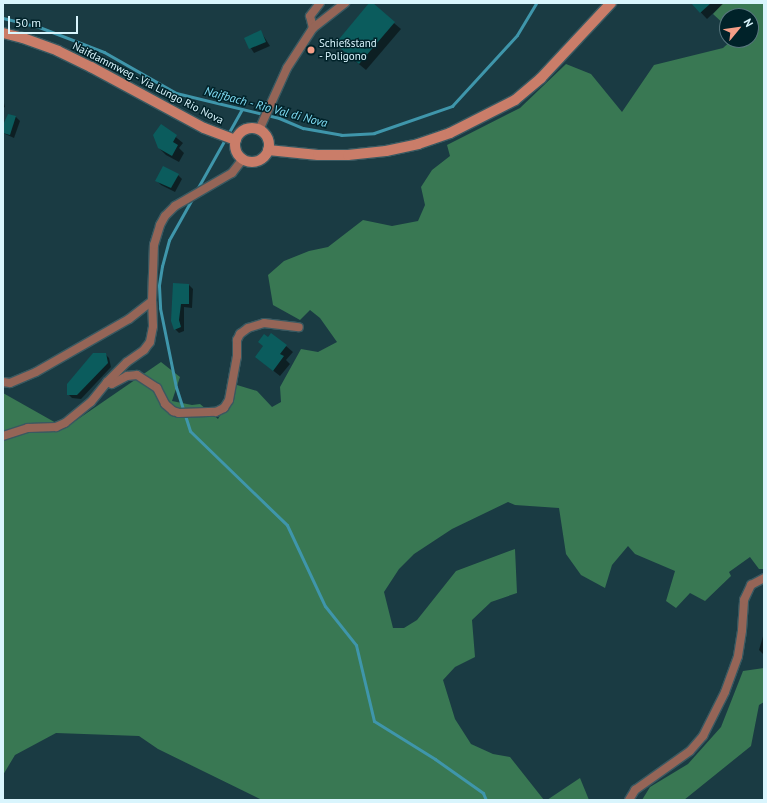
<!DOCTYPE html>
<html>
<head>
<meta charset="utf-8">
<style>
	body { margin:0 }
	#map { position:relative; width:767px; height:803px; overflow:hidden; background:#1a3b43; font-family:"PT Sans",sans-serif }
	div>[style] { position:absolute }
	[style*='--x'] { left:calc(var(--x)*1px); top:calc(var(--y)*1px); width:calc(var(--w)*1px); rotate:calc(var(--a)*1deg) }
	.forest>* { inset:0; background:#397853 }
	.shadow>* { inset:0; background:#0007 }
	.stream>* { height:3px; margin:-1.5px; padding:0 1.5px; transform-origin:1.5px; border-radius:1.5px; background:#3f96ab }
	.building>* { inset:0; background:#0b5c5d }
	.roads { filter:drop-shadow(1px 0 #395961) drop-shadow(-1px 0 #395961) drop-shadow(0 1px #395961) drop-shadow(0 -1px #395961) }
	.street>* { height:8px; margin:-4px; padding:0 4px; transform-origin:4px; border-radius:4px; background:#956557 }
	.secondary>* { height:10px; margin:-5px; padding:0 5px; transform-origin:5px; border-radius:5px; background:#ca7d69 }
	.secondary>.ring { margin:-5px; padding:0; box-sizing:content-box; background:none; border:10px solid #ca7d69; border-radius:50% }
	.dots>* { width:11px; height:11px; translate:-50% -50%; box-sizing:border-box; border:2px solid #002229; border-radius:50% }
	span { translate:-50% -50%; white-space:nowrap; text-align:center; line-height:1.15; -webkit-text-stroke:3px #002229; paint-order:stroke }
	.poi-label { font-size:11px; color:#d9f5fd }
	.left { translate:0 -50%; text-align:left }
	.street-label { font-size:11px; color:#d9f5fd }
	.water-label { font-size:12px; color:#81def6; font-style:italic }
	.frame { position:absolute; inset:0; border:4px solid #d9f5fd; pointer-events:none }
	.north { position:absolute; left:719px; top:8px; width:40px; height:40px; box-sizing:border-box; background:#002229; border:1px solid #57767e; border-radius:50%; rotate:61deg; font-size:11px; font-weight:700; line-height:16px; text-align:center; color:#d9f5fd }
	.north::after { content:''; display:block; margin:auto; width:14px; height:18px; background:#f49e87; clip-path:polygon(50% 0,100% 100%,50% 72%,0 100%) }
	.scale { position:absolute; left:8px; top:16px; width:70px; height:18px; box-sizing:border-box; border:2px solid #d9f5fd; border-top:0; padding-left:5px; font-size:12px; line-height:14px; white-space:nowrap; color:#d9f5fd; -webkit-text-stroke:3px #002229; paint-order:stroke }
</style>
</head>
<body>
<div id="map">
	<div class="forest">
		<i style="clip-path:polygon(723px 3px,764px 3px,764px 569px,759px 569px,750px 557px,729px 572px,731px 576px,705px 601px,690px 593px,676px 608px,666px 601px,675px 571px,635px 554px,628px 546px,612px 565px,605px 588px,581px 575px,566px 554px,559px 508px,515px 505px,508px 502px,452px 529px,414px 554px,399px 569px,384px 592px,393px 628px,404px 628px,417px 620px,456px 571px,515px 549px,517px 593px,491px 602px,472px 620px,475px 657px,455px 667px,443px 680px,455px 719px,471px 744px,493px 754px,510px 757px,544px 800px,262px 800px,158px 749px,139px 736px,56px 733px,15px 755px,3px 775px,3px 393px,65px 428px,161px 362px,180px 377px,172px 401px,192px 405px,200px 404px,218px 419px,237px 385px,257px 391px,272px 407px,281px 402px,280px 387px,301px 349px,318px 352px,337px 342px,320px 318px,310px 310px,300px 320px,273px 305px,268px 275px,284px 261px,309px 251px,328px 247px,363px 220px,392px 226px,418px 221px,425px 205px,421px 187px,432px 170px,450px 156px,447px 145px,520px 108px,566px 64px,591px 74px,622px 112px,654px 65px,723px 48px,732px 40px,751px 40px,751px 16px,727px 16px,727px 27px,713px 14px)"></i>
		<i style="clip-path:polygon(764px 668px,764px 702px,759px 705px,751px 746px,684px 800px,642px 800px,650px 787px,688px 764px,721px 727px,743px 671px)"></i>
		<i style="clip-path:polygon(580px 778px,589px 800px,547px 800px)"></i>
	</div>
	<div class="shadow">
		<i style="clip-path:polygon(370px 3px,401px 29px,366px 70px,342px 50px)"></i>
		<i style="clip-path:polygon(692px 3px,724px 3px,707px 19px)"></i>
		<i style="clip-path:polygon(261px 32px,270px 46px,254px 53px,245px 39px)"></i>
		<i style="clip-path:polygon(3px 99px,5px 107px,3px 108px)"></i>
		<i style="clip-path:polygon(8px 115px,16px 117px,20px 121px,14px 138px,3px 133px,3px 128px)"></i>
		<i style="clip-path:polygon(161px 125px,183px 143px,179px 148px,184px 153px,179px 162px,166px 155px,159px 148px)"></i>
		<i style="clip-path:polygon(178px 175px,182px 179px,175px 192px,161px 185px,157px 181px)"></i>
		<i style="clip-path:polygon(174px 284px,189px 285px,193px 289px,192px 308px,184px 307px,184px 331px,179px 333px,175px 329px)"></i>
		<i style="clip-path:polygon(269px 339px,286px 346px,293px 352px,286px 360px,290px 364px,280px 376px,256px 357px)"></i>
		<i style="clip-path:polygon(105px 354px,109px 358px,111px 367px,81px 399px,72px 398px,68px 394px)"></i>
		<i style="clip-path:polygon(764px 633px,764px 655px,759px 650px)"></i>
	</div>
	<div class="stream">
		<i style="--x:3;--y:18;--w:37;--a:14"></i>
		<i style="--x:39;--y:27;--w:70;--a:21"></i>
		<i style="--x:104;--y:52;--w:83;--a:29.7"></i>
		<i style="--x:176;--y:93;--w:106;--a:13.6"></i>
		<i style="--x:279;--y:118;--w:26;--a:23"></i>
		<i style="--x:303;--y:128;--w:39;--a:10"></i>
		<i style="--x:341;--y:135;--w:33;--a:-3"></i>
		<i style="--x:374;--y:133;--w:83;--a:-19.1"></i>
		<i style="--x:452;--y:106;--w:96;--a:-47.5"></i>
		<i style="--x:517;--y:35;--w:37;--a:-59"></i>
		<i style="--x:196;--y:191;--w:94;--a:-60.7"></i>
		<i style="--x:192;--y:199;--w:47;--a:119.3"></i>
		<i style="--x:169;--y:240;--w:27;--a:105"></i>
		<i style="--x:162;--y:266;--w:20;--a:99"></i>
		<i style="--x:159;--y:286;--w:22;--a:87"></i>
		<i style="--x:160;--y:308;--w:81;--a:78.6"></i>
		<i style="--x:176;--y:387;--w:46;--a:72.3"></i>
		<i style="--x:190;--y:431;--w:135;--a:44.1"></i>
		<i style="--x:287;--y:525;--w:89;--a:64.9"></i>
		<i style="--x:325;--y:606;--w:50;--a:51.5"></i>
		<i style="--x:356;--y:645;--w:78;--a:76.7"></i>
		<i style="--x:374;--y:721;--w:72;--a:31.9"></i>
		<i style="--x:435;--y:759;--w:59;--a:35.3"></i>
		<i style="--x:483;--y:793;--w:8;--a:67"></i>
	</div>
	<div class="building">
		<i style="clip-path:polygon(369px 3px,373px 3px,395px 22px,359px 64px,335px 44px)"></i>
		<i style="clip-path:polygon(691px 3px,711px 3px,700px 13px)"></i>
		<i style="clip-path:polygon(261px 30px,266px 42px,249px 49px,244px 38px)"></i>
		<i style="clip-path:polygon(8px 114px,16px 116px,10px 135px,3px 133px,3px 125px)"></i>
		<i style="clip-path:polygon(161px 124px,177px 135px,173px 142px,178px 145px,172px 156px,158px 148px,153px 135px)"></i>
		<i style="clip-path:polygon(163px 166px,179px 174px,171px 188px,155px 181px)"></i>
		<i style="clip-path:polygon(173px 283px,189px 284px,189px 304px,181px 304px,179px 320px,181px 327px,174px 330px,171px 321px)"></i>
		<i style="clip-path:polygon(271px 333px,287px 345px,280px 354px,284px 356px,273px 371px,255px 357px,263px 346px,258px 342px,264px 334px,268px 337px)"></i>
		<i style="clip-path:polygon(93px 353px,106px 353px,108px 363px,77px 395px,67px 395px,67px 384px)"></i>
	</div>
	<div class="roads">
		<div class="street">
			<i style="--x:313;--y:28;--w:12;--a:-104"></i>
			<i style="--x:310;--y:16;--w:16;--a:-52"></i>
			<i style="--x:259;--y:130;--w:68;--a:-65.7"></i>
			<i style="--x:287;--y:68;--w:48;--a:-57"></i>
			<i style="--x:313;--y:28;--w:41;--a:-38"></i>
			<i style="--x:3;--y:382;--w:7;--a:8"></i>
			<i style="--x:10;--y:383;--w:28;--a:-23"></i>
			<i style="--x:36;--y:372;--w:107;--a:-29.7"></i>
			<i style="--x:129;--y:319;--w:29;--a:-38"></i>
			<i style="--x:107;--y:382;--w:5;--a:22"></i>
			<i style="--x:112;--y:384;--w:17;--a:-28"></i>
			<i style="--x:127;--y:376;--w:10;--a:-6"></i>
			<i style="--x:137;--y:375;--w:24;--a:33"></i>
			<i style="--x:157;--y:388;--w:18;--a:63"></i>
			<i style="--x:165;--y:404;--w:11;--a:41"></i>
			<i style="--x:173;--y:411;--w:6;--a:18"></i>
			<i style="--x:179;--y:413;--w:37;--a:-2"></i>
			<i style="--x:216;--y:412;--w:9;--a:-27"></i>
			<i style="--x:224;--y:408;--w:9;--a:-58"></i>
			<i style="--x:229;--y:400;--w:45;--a:-79.7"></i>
			<i style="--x:237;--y:356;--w:16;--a:-90"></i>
			<i style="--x:237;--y:340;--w:7;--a:-63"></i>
			<i style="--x:240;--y:334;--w:10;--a:-37"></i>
			<i style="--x:248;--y:328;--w:17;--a:-17"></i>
			<i style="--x:264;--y:323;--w:35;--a:7"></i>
			<i style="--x:3;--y:436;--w:26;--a:-18"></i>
			<i style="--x:28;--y:428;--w:28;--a:-2"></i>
			<i style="--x:56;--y:427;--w:10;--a:-24"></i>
			<i style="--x:65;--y:423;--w:33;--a:-39"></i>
			<i style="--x:91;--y:402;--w:26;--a:-51"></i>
			<i style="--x:107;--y:382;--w:28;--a:-45"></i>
			<i style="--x:127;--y:362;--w:21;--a:-35"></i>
			<i style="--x:144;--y:350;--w:10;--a:-53"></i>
			<i style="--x:150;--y:342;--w:16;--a:-79"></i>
			<i style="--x:153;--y:326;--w:25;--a:-92"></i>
			<i style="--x:152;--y:301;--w:56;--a:-88"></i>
			<i style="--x:154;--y:245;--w:21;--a:-73"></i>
			<i style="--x:160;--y:225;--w:10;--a:-61"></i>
			<i style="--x:165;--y:216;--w:14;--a:-45"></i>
			<i style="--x:175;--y:206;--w:66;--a:-30.1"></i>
			<i style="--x:232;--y:173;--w:18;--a:-52"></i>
			<i style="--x:629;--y:800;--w:12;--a:-59"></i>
			<i style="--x:635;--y:790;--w:67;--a:-35.3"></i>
			<i style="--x:690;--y:751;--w:20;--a:-49"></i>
			<i style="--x:703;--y:736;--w:49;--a:-63.4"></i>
			<i style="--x:725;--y:692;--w:38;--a:-70"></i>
			<i style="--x:738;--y:656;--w:26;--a:-81"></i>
			<i style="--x:742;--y:630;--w:30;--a:-86"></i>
			<i style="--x:744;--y:600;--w:17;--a:-65"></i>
			<i style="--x:751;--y:585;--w:15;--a:-28"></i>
		</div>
		<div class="secondary">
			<i style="--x:3;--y:33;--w:21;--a:14"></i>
			<i style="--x:23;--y:38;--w:37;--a:20"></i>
			<i style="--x:58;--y:51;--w:37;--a:26"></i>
			<i style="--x:91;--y:67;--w:128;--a:28.4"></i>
			<i style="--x:204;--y:128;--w:34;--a:21"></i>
			<i class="ring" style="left:235px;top:128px;width:24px;height:24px"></i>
			<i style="--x:268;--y:150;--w:50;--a:5.7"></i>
			<i style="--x:318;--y:155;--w:30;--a:0"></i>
			<i style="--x:348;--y:155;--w:38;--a:-6"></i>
			<i style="--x:386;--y:151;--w:33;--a:-12"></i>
			<i style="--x:418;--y:144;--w:34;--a:-19"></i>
			<i style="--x:450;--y:133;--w:73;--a:-26.9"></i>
			<i style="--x:515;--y:100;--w:34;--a:-40"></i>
			<i style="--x:541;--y:78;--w:103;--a:-47"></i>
		</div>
	</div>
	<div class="dots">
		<i style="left:311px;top:50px;background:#f49e87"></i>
	</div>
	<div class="poi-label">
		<span class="left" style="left:319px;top:50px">Schießstand<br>- Poligono</span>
	</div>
	<div class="street-label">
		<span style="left:148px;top:83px;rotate:27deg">Naifdammweg - Via Lungo Rio Nova</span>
	</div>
	<div class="water-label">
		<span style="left:266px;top:107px;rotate:15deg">Naifbach - Rio Val di Nova</span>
	</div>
	<div class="frame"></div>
	<div class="north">N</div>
	<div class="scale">50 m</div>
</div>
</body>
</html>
